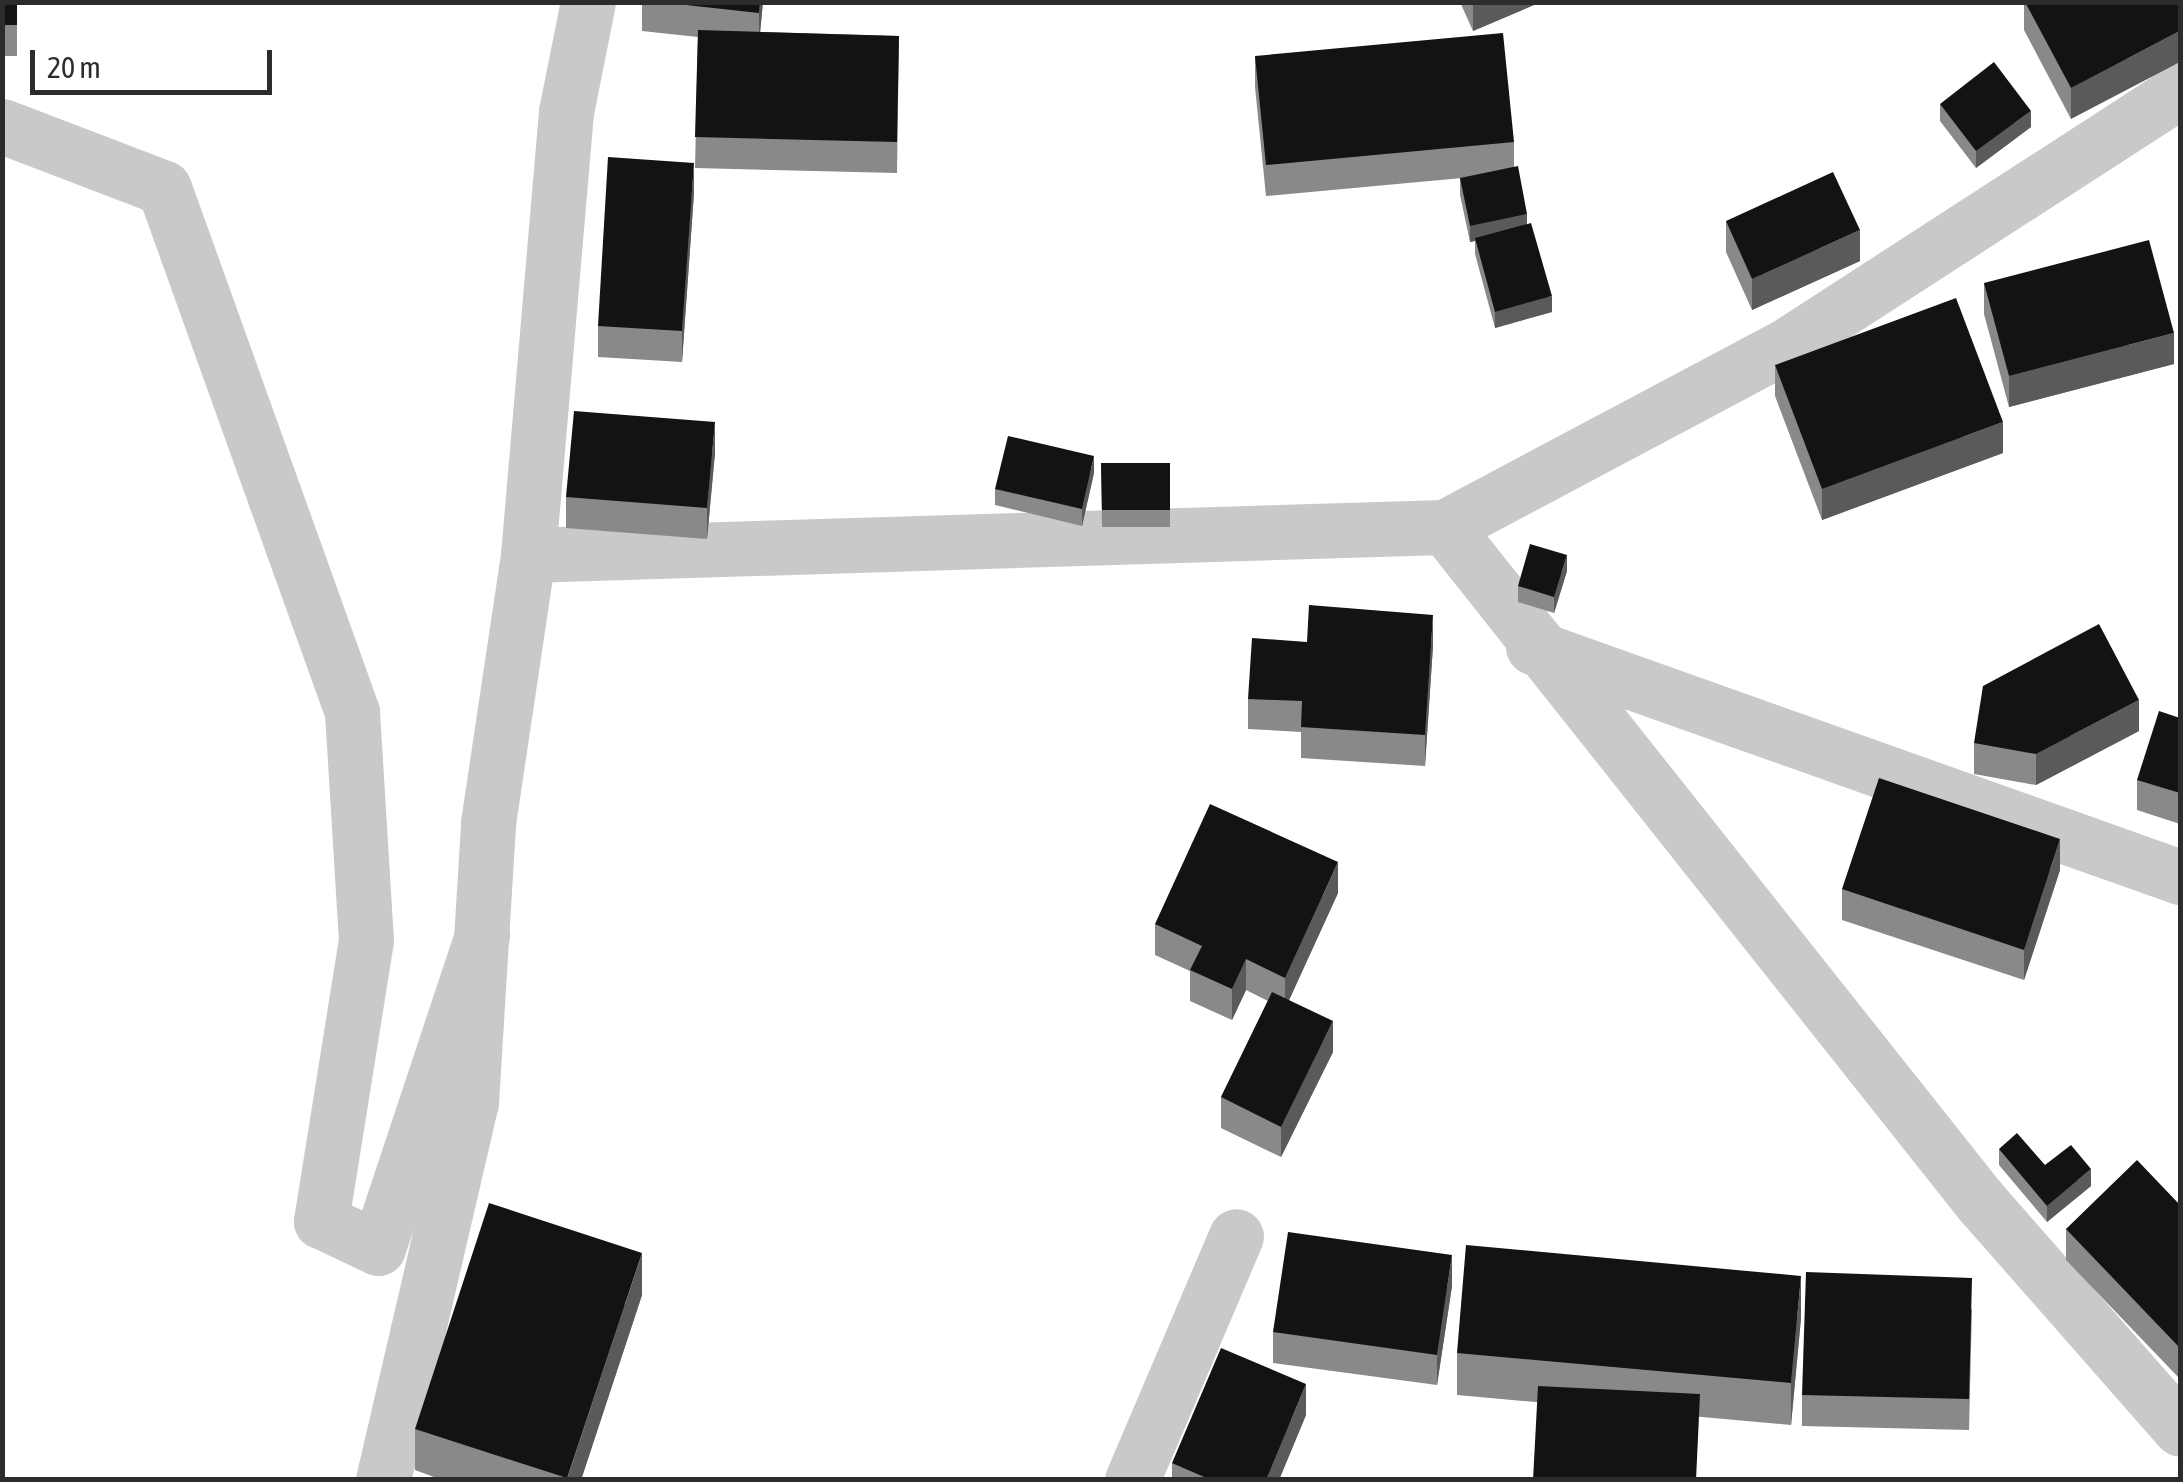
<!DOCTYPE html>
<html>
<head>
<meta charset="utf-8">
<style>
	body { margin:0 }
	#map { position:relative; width:2183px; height:1482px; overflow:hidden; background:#fff; font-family:"Asap Condensed",sans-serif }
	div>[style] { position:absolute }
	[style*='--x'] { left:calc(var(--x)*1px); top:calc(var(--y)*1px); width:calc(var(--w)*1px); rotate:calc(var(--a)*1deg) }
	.minor>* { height:55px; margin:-27.5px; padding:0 27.5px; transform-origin:27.5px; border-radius:27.5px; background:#c9c9c9 }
	.wall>* { inset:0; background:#898989 }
	.shaded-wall>* { inset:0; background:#5a5a5a }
	.building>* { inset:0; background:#131313 }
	span { translate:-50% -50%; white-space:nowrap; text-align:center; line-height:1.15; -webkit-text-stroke:10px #fff; paint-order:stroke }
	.frame { position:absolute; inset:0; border:5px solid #2c2c2c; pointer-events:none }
	.scale { position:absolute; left:30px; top:50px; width:242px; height:45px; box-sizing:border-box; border:5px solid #2c2c2c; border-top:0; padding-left:12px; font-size:30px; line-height:35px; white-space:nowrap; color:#2c2c2c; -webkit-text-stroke:8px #fff; paint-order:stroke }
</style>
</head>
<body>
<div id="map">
	<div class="minor">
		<i style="--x:2;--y:126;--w:173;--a:20.9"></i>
		<i style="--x:164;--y:188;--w:557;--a:70.26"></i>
		<i style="--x:352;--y:712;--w:228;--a:86.5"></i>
		<i style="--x:366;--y:940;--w:285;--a:99.1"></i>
		<i style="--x:321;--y:1221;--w:63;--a:25.3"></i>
		<i style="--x:378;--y:1248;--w:330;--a:-71.6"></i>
		<i style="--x:1445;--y:527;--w:861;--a:51.56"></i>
		<i style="--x:1980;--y:1201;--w:303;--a:48.7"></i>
		<i style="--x:528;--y:555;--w:917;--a:-1.75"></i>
		<i style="--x:1445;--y:527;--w:384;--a:-28"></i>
		<i style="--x:1784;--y:347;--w:472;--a:-32.9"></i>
		<i style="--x:1533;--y:647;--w:687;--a:19.57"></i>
		<i style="--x:383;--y:1480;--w:387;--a:-76.9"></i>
		<i style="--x:471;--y:1103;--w:281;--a:-86.5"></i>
		<i style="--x:488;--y:823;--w:271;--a:-81.5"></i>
		<i style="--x:528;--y:555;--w:445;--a:-85.1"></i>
		<i style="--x:566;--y:112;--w:112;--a:-78.7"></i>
		<i style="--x:1132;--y:1480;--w:265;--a:-66.9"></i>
	</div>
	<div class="wall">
		<i style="clip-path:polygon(2px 2px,17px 2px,17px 56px,2px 56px)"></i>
		<i style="clip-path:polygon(642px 2px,763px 2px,760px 32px,899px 36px,897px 173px,695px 168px,698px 37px,642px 31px)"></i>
		<i style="clip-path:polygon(1460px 2px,1541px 2px,1473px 31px)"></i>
		<i style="clip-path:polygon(2024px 2px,2180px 2px,2071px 119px,2024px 30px)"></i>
		<i style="clip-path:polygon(1255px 56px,1514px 142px,1514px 167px,1527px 224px,1552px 312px,1495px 328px,1475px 254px,1475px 241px,1470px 242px,1460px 195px,1460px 178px,1462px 178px,1266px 196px,1255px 87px)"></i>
		<i style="clip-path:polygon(1940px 104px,2031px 127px,1976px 168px,1940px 121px)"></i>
		<i style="clip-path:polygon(694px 193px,682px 362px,598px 357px,598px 326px)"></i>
		<i style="clip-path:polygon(1726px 221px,1860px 261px,1752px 310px,1726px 252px)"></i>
		<i style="clip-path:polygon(1984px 283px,2174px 364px,2009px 407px,1984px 314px)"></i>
		<i style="clip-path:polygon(1775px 365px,2003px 453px,1822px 520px,1775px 396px)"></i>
		<i style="clip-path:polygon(715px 453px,707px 539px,566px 528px,566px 497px)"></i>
		<i style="clip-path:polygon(1101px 463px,1170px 463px,1170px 527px,1102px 527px)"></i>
		<i style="clip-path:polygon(1094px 473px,1082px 526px,995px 505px,995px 489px)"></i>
		<i style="clip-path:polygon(1567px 571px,1554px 613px,1518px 602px,1518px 586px)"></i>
		<i style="clip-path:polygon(1307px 642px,1433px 646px,1425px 766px,1301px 758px,1301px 732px,1248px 729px,1248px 699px)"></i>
		<i style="clip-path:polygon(2180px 718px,2180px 824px,2137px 810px,2137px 780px)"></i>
		<i style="clip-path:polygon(2139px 731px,2036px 785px,1974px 774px,1974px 743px)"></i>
		<i style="clip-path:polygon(2060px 870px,2024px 980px,1842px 920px,1842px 889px)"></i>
		<i style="clip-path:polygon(1338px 893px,1289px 1000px,1333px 1052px,1281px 1157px,1221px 1128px,1221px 1097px,1268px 1001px,1246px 990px,1232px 1020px,1190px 1001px,1190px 971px,1155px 955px,1155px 924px)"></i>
		<i style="clip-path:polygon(1999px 1149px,2045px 1165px,2091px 1186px,2047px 1222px,1999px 1165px)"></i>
		<i style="clip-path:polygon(2180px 1205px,2180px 1379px,2066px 1260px,2066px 1229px)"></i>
		<i style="clip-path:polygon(1452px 1286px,1437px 1385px,1273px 1363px,1273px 1332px)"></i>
		<i style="clip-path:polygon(642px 1295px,581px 1480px,442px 1480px,415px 1470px,415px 1429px)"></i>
		<i style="clip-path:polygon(1972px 1309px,1969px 1430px,1802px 1426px,1802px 1395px)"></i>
		<i style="clip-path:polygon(1801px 1318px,1791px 1425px,1457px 1395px,1457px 1353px)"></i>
		<i style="clip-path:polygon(1306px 1415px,1279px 1480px,1172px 1480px,1172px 1463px)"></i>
	</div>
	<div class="shaded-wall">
		<i style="clip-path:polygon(760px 2px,763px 2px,759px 44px,759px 13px)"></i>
		<i style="clip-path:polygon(1473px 2px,1541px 2px,1473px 31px)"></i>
		<i style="clip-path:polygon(2180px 31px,2180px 62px,2071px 119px,2071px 88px)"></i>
		<i style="clip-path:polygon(2031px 111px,2031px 127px,1976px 168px,1976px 151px)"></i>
		<i style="clip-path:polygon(694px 163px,694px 193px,682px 362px,682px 331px)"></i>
		<i style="clip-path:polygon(1527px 214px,1527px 230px,1470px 242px,1470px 226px)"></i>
		<i style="clip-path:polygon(1860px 230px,1860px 261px,1752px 310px,1752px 279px)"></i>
		<i style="clip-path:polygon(1552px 296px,1552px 312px,1495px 328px,1495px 312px)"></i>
		<i style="clip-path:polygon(2174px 333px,2174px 364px,2009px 407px,2009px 376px)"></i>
		<i style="clip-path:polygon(715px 422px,715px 453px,707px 539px,707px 508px)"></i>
		<i style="clip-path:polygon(2003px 422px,2003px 453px,1822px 520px,1822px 489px)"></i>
		<i style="clip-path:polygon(1094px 456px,1094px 473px,1082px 526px,1082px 509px)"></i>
		<i style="clip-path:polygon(1567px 555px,1567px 571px,1554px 613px,1554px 597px)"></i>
		<i style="clip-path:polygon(1433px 615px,1433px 646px,1425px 766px,1425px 735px)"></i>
		<i style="clip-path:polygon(2139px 700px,2139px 731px,2036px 785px,2036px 754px)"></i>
		<i style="clip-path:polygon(2060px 839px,2060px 870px,2024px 980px,2024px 950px)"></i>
		<i style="clip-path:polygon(1338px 862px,1338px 893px,1285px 1009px,1285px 978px)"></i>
		<i style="clip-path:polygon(1246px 959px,1246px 990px,1232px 1020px,1232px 989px)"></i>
		<i style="clip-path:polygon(1333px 1021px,1333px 1052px,1281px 1157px,1281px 1127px)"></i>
		<i style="clip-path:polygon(2091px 1169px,2091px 1186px,2047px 1222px,2047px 1206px)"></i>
		<i style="clip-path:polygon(642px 1253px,642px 1295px,581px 1480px,567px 1480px)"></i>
		<i style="clip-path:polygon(1452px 1255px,1452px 1286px,1437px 1385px,1437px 1355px)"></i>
		<i style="clip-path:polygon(1801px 1276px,1801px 1318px,1791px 1425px,1791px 1383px)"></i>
		<i style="clip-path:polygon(1306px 1384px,1306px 1415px,1279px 1480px,1266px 1480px)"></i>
	</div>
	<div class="building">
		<i style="clip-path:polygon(2px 2px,17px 2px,17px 25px,2px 25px)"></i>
		<i style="clip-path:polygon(659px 2px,760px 2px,759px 13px)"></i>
		<i style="clip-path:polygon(2025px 2px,2180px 2px,2180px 31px,2071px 88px)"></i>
		<i style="clip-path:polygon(698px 30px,899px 36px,897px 142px,695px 137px)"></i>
		<i style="clip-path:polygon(1503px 33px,1514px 142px,1266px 165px,1255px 56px)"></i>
		<i style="clip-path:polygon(1994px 62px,2031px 111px,1976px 151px,1940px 104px)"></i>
		<i style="clip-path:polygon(608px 157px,694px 163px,682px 331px,598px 326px)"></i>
		<i style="clip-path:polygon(1518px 166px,1527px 214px,1470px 226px,1460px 178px)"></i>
		<i style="clip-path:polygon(1833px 172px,1860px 230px,1752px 279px,1726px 221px)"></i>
		<i style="clip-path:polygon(1531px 223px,1552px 296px,1495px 312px,1475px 238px)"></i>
		<i style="clip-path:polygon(2149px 240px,2174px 333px,2009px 376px,1984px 283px)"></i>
		<i style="clip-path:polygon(1956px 298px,2003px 422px,1822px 489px,1775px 365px)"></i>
		<i style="clip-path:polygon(574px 411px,715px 422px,707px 508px,566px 497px)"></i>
		<i style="clip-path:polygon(1008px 436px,1094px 456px,1082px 509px,995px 489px)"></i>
		<i style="clip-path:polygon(1101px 463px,1170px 463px,1170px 510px,1102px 510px)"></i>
		<i style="clip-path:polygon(1530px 544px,1567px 555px,1554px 597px,1518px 586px)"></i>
		<i style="clip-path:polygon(1309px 605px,1433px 615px,1425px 735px,1301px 727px,1302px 701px,1248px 699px,1252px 638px,1307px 642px)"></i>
		<i style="clip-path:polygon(2099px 624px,2139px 700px,2036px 754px,1974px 743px,1983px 686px)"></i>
		<i style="clip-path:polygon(2159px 711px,2180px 718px,2180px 793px,2137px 780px)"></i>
		<i style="clip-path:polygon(1879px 778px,2060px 839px,2024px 950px,1842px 889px)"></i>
		<i style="clip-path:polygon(1210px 804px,1338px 862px,1285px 978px,1246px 959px,1232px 989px,1190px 970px,1202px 946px,1155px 924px)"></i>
		<i style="clip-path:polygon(1272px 992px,1333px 1021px,1281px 1127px,1221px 1097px)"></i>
		<i style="clip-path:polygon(2017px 1133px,2045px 1165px,2071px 1145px,2091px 1169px,2047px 1206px,1999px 1149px)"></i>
		<i style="clip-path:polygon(2137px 1160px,2180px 1205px,2180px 1348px,2066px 1229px)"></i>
		<i style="clip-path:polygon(489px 1203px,642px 1253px,567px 1478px,415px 1429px)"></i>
		<i style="clip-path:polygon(1288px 1232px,1452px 1255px,1437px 1355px,1273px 1332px)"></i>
		<i style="clip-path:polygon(1466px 1245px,1801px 1276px,1791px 1383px,1457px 1353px)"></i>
		<i style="clip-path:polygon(1806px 1272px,1972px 1278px,1969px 1399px,1802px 1395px)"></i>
		<i style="clip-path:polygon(1221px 1348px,1306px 1384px,1266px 1480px,1211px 1480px,1172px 1463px)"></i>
		<i style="clip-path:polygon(1538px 1386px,1700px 1394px,1696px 1480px,1533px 1480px)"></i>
	</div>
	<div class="frame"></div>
	<div class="scale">20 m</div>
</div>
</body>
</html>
